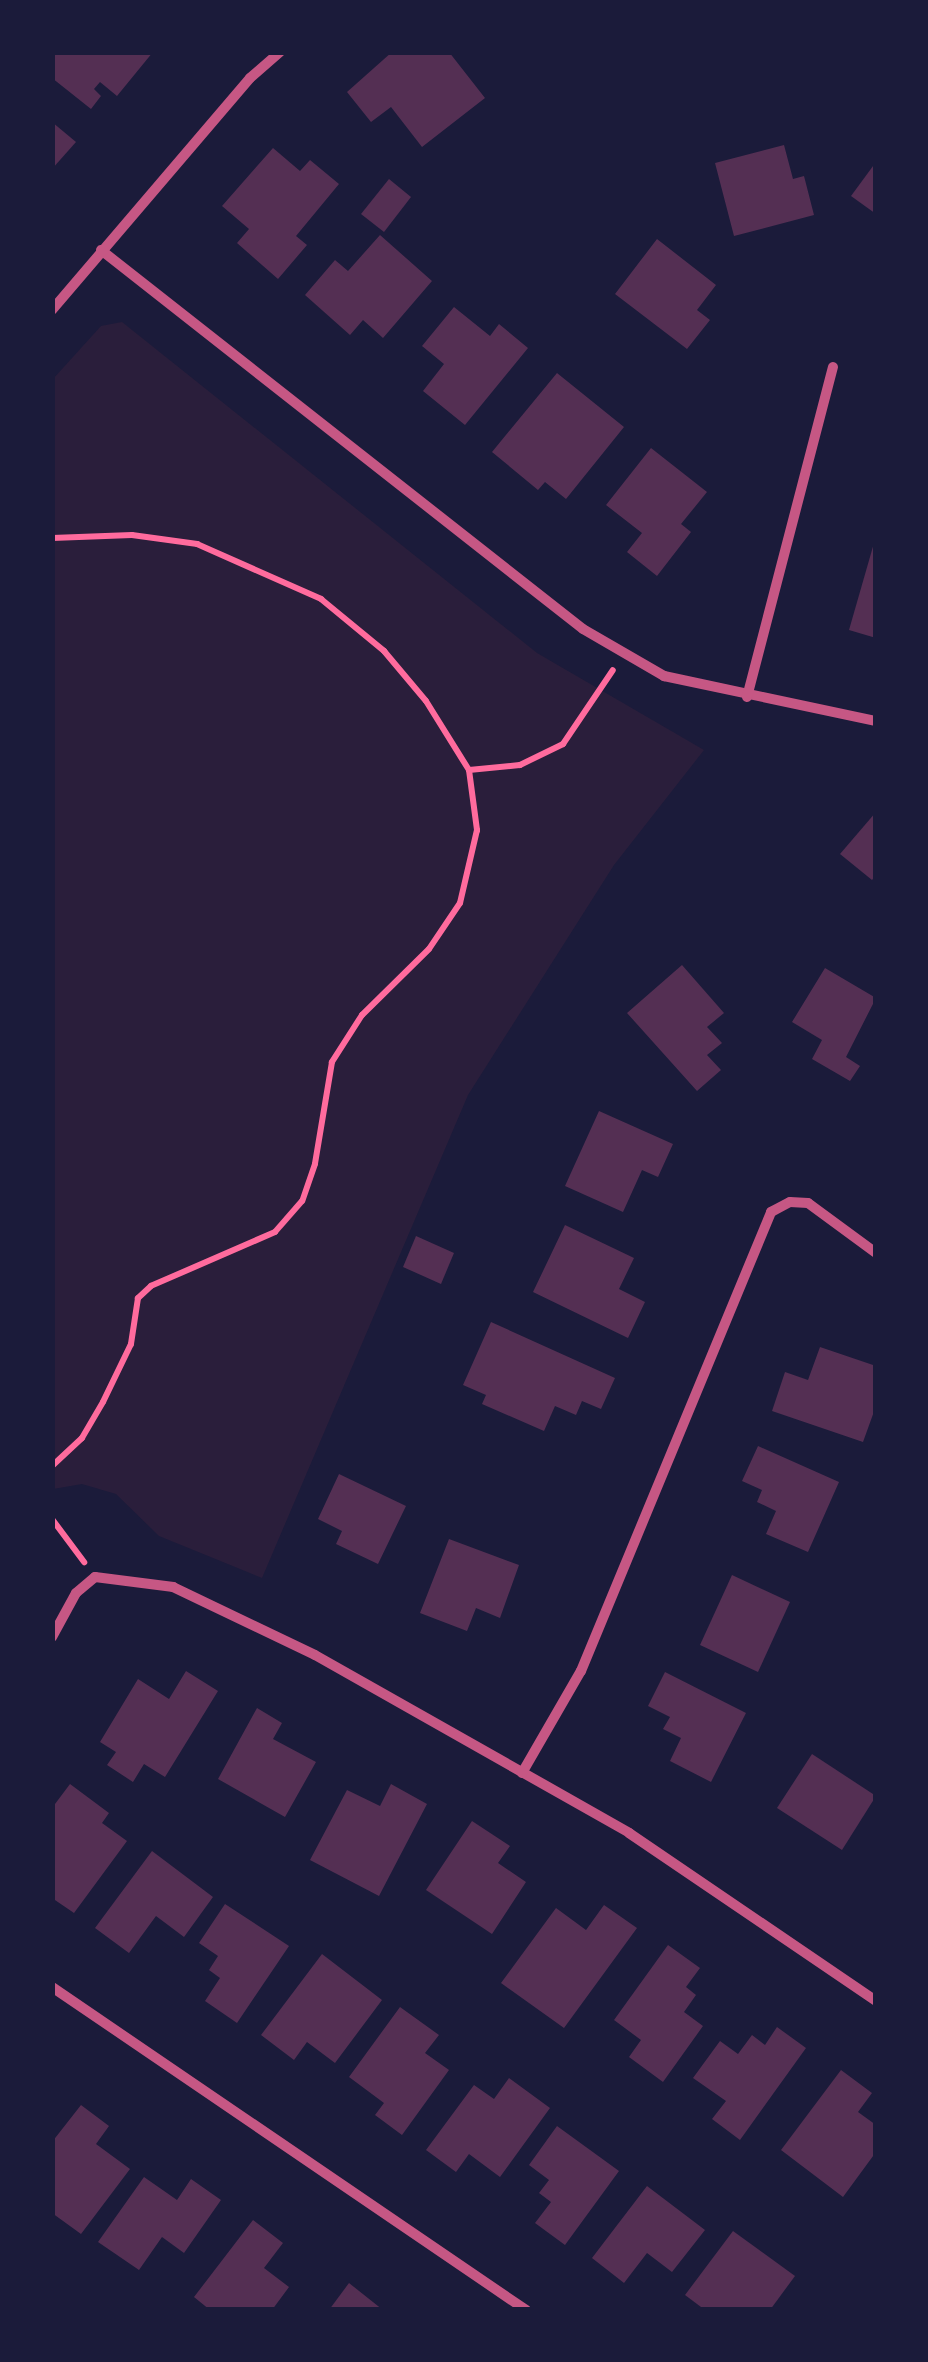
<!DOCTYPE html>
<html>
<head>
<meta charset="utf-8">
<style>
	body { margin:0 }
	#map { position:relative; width:928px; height:2362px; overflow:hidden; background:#1b1b3a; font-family:"Titillium Web",sans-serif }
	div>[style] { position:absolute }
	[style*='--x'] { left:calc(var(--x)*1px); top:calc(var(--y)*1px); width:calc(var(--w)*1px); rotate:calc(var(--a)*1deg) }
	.green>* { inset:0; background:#2a1e3b }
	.building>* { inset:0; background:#542f53 }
	.path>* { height:6px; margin:-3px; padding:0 3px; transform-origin:3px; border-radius:3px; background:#ff6b9d }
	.minor>* { height:10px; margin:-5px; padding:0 5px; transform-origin:5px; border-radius:5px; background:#c65784 }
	span { translate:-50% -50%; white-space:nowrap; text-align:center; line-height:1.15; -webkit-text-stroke:10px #1b1b3a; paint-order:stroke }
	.frame { position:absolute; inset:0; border:55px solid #1b1b3a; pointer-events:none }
</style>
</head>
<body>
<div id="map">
	<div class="green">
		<i style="clip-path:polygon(122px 322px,537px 653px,704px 750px,614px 865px,468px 1095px,262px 1578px,159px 1536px,116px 1494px,82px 1484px,53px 1489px,53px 379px,101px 326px)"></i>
	</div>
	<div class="building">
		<i style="clip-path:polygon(52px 52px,153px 52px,117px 96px,100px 82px,94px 89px,101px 96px,91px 109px,52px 78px)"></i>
		<i style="clip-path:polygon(392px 52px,449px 52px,485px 98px,422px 147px,391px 107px,371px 122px,347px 92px)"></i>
		<i style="clip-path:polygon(52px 122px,76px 142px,52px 169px)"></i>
		<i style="clip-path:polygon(784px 145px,793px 179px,804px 176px,814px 215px,734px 236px,715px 163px)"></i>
		<i style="clip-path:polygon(273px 148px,300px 171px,310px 160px,339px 184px,296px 236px,307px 245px,278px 279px,237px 243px,249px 229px,222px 206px)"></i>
		<i style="clip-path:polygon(876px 162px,876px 214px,851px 196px)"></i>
		<i style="clip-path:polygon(389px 179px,411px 197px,384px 232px,361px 214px)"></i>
		<i style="clip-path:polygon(380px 235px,432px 281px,383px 338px,363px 320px,350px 335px,305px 295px,335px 260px,348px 271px)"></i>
		<i style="clip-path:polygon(657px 239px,716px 285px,697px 310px,710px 320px,687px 349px,615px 294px)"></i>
		<i style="clip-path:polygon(454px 307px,490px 336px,499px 324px,528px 348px,465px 425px,423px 391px,444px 364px,422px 346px)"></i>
		<i style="clip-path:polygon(557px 373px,624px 427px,566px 499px,545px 482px,538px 490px,492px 452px)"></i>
		<i style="clip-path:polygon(651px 448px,707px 492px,681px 524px,691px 532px,657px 576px,627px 552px,642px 533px,606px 505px)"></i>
		<i style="clip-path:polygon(874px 543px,876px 543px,876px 638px,849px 630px)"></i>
		<i style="clip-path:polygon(876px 812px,876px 875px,872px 880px,840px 854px)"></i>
		<i style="clip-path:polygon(682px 965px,724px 1013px,707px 1027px,722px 1043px,707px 1055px,721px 1070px,697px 1091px,627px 1013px)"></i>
		<i style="clip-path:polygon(825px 968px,876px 998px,846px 1057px,860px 1066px,850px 1081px,812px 1059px,822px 1040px,792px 1022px)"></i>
		<i style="clip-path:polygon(599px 1111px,673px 1144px,658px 1177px,642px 1170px,623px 1212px,565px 1186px)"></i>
		<i style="clip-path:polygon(565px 1225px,634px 1258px,619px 1289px,645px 1302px,628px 1338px,533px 1292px)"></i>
		<i style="clip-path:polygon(416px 1236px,454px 1253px,441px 1284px,403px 1267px)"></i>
		<i style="clip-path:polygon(491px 1322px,615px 1378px,601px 1409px,582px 1401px,576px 1415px,555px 1406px,544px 1431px,482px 1404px,486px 1395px,463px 1385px)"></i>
		<i style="clip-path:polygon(820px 1347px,876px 1366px,876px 1406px,863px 1442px,772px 1411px,785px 1372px,808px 1380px)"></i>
		<i style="clip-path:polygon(758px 1446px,839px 1482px,808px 1552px,766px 1534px,776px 1511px,757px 1502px,762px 1490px,742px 1481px)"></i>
		<i style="clip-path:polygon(339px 1474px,406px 1506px,378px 1564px,336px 1544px,342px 1531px,318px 1519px)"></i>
		<i style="clip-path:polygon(449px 1539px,519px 1565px,500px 1618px,476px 1608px,467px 1631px,420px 1613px)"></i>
		<i style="clip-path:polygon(732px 1575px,790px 1602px,758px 1672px,700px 1645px)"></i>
		<i style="clip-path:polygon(186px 1671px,218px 1691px,165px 1777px,144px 1764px,133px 1782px,107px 1765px,116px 1752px,100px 1742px,138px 1679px,169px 1699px)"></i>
		<i style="clip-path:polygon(665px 1672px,746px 1713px,711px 1782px,670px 1761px,681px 1738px,663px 1729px,670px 1717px,648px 1706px)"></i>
		<i style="clip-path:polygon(257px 1708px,282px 1723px,273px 1739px,316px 1762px,285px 1817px,218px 1779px)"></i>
		<i style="clip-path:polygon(812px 1754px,876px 1796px,842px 1850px,777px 1808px)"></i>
		<i style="clip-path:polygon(70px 1784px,109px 1813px,102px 1823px,127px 1841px,74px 1913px,52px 1898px,52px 1808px)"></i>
		<i style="clip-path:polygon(391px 1784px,427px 1804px,379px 1896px,310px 1860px,347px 1790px,380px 1806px)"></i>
		<i style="clip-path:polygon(472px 1821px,510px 1846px,498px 1863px,526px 1882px,492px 1934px,426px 1890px)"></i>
		<i style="clip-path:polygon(152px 1851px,213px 1897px,184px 1937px,156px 1916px,129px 1953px,95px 1928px)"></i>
		<i style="clip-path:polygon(225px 1904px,289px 1946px,237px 2023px,205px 2001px,220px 1978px,209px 1970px,218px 1956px,199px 1943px)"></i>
		<i style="clip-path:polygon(604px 1905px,637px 1928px,564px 2028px,501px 1983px,556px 1908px,586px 1930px)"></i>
		<i style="clip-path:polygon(668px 1945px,700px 1968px,686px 1987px,696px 1995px,684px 2012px,703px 2026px,663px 2082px,629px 2057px,641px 2040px,614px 2020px)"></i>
		<i style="clip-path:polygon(322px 1954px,382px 2000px,335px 2063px,307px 2042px,294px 2060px,261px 2035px)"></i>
		<i style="clip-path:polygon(400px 2007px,439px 2035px,425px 2053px,449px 2070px,402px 2135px,375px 2115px,384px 2103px,349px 2077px)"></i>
		<i style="clip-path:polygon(777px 2027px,806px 2048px,740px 2140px,712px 2119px,726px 2101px,693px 2078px,720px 2041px,738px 2054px,752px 2035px,765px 2045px)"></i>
		<i style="clip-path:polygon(841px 2070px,872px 2093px,858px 2112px,876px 2125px,876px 2152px,843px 2197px,781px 2150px)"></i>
		<i style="clip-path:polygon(509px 2078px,550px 2108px,500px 2177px,469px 2154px,456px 2172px,426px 2150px,474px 2085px,494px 2099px)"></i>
		<i style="clip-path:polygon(81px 2105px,109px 2126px,96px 2144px,130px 2169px,81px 2234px,52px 2213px,52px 2142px)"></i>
		<i style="clip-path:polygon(557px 2126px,619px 2171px,565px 2245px,535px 2223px,551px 2202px,539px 2193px,549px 2180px,529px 2165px)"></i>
		<i style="clip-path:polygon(144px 2177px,177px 2200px,191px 2179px,221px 2200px,184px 2253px,162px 2237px,139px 2270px,98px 2242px)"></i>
		<i style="clip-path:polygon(647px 2186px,705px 2230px,672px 2272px,647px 2253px,624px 2283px,592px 2258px)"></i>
		<i style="clip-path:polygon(253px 2220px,283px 2243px,264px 2268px,289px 2287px,272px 2310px,210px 2310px,194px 2297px)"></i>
		<i style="clip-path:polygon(733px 2231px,795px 2276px,770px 2310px,705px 2310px,685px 2295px)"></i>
		<i style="clip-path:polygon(349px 2283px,383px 2310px,329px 2310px)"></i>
	</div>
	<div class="path">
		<i style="--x:52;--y:538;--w:80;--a:-2.1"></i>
		<i style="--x:132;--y:535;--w:66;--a:7.9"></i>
		<i style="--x:197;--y:544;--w:136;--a:23.9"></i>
		<i style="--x:321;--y:599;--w:82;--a:39.5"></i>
		<i style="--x:384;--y:651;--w:65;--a:50"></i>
		<i style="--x:426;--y:701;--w:81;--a:58.1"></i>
		<i style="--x:469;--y:770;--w:61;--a:82.4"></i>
		<i style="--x:477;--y:830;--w:75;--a:103.1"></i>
		<i style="--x:460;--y:903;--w:55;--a:124"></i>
		<i style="--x:429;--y:949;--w:94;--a:135.4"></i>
		<i style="--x:362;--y:1015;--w:56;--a:122.6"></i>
		<i style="--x:332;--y:1062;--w:103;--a:99.5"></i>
		<i style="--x:315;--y:1164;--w:39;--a:109"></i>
		<i style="--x:302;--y:1201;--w:41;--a:131.1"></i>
		<i style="--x:275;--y:1232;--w:135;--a:156.5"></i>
		<i style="--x:151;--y:1286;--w:18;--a:137"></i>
		<i style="--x:138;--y:1298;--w:47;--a:98.7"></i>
		<i style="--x:131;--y:1344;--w:64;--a:115.8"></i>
		<i style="--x:103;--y:1402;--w:42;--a:120.3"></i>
		<i style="--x:82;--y:1438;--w:41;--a:137"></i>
		<i style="--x:469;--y:770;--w:51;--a:-5.6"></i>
		<i style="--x:520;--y:765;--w:48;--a:-26"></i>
		<i style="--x:563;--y:744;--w:89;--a:-56"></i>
		<i style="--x:52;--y:1519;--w:54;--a:53.3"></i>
	</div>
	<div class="minor">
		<i style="--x:101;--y:250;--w:613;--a:38.18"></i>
		<i style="--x:583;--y:629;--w:94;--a:30.1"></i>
		<i style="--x:664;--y:676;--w:217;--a:12"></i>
		<i style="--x:52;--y:310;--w:305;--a:-49.5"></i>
		<i style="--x:250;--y:78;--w:40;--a:-41"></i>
		<i style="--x:747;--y:697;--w:341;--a:-75.4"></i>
		<i style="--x:52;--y:1637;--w:50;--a:-61.4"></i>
		<i style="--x:76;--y:1593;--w:25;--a:-40"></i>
		<i style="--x:95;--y:1577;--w:79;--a:7.3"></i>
		<i style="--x:173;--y:1587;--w:157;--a:25.6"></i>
		<i style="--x:315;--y:1655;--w:361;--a:29.5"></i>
		<i style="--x:629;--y:1833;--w:299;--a:34.2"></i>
		<i style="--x:522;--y:1773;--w:118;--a:-60"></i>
		<i style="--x:581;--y:1671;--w:497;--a:-67.5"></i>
		<i style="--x:771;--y:1212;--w:21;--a:-28"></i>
		<i style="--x:790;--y:1202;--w:18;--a:3"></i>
		<i style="--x:808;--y:1203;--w:84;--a:36.3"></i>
		<i style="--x:52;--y:1987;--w:574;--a:34.27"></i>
	</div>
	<div class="frame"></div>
</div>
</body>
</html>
